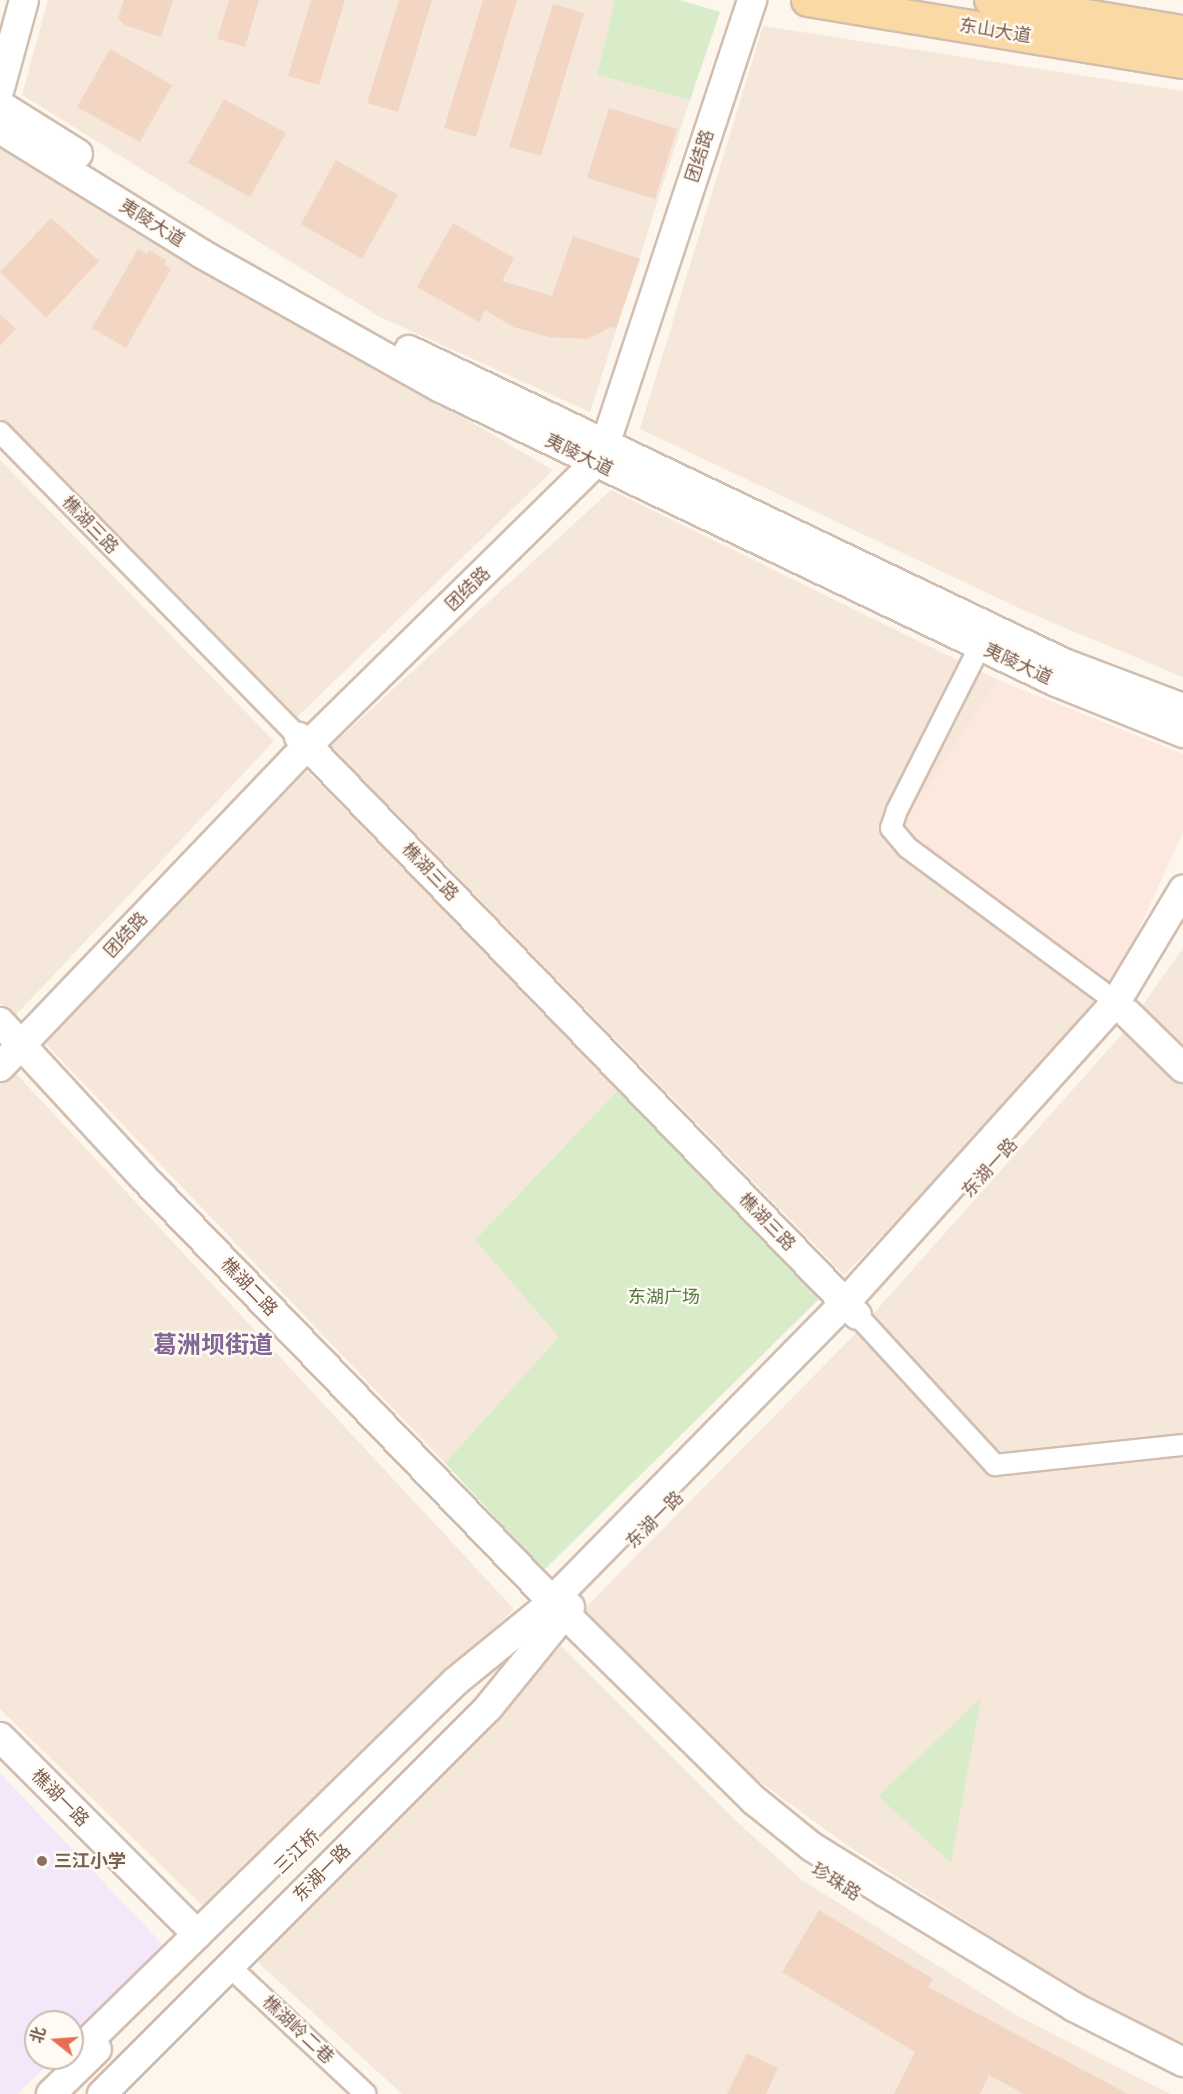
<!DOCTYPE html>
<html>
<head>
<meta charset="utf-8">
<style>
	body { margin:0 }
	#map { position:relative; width:1183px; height:2094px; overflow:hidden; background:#fdf6ec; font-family:Raleway,"Noto Sans SC",sans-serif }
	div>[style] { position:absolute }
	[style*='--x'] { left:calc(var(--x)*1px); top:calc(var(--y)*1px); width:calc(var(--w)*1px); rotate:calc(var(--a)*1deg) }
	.residential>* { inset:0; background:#f5e8da }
	.commercial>* { inset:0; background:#fde8e0 }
	.education>* { inset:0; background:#f3e8fa }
	.green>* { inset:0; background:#d8ecc9 }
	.building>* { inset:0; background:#f3d5c3 }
	.roads { filter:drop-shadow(2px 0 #d1beb0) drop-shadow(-2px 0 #d1beb0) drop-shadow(0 2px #d1beb0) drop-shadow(0 -2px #d1beb0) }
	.street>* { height:20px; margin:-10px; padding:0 10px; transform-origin:10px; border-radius:10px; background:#fff }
	.secondary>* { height:28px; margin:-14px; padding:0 14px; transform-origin:14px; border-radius:14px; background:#fff }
	.primary>* { height:32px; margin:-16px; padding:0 16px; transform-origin:16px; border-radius:16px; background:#fbd9a5 }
	.dots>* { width:16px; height:16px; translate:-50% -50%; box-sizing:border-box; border:3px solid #fffaf3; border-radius:50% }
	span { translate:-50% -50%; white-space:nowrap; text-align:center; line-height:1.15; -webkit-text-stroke:4.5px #fffaf3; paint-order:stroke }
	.street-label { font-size:18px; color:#7a5c4d }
	.park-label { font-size:18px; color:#537a41 }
	.education-label { font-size:18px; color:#785e54; font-weight:700 }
	.left { translate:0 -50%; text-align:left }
	.district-label { font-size:24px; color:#846695; font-weight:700 }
	.north { position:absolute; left:24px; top:2010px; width:60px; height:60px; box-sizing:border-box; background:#fffaf3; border:2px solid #cabbb1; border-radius:50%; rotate:287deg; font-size:16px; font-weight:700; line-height:24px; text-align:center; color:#7a5c4d }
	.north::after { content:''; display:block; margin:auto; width:21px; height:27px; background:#e76f51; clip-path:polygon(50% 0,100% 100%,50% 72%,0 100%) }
</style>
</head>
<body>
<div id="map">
	<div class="residential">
		<i style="clip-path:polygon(48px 0,615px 0,597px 75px,690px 100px,590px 412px,380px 317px,22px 95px)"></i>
		<i style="clip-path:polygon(763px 26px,1183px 91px,1183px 677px,1032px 614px,640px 429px)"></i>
		<i style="clip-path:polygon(0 146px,553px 470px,297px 717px,0 417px)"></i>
		<i style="clip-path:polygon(0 460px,274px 741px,14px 1017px,0 1003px)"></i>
		<i style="clip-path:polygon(611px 490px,998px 680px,888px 847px,1103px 1008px,844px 1275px,331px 746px)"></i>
		<i style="clip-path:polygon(307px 771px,619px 1089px,475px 1240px,560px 1337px,445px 1463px,43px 1041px)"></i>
		<i style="clip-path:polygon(1183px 948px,1183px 2049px,1115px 2015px,848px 1846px,752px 1776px,582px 1611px,858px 1331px,1123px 1033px)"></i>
		<i style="clip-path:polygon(12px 1069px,514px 1609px,206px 1909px,0 1709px,0 1080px)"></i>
		<i style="clip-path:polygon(561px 1646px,736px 1821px,802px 1880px,1016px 2015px,1170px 2094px,402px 2094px,252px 1957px)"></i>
	</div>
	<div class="commercial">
		<i style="clip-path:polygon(998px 680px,1183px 754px,1183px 832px,1103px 1008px,887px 847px)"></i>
	</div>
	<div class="education">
		<i style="clip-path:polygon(0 1773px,167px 1949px,72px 2041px,72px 2022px,36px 2022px,36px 2058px,54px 2058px,17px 2094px,0 2094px)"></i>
	</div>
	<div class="green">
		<i style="clip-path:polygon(615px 0,680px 0,720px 12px,690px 100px,597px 75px)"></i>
		<i style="clip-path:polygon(619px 1089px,820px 1298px,544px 1570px,445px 1463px,559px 1337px,475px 1240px)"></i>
		<i style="clip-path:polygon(981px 1698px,951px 1863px,878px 1796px)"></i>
	</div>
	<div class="building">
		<i style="clip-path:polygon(124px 0,173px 0,161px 37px,125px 25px,118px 18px)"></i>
		<i style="clip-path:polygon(229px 0,259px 0,245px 47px,217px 39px)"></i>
		<i style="clip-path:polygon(311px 0,345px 0,319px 85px,288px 76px)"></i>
		<i style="clip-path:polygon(399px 0,432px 0,398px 112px,367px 103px)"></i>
		<i style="clip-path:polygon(483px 0,517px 0,476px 137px,444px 128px)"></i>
		<i style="clip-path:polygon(553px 4px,584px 13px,541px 156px,509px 147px)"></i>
		<i style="clip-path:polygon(110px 49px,172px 85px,140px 142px,77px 107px)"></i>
		<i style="clip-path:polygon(224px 99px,286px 133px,250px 197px,188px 163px)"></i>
		<i style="clip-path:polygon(609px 108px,677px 129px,655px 199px,587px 178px)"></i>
		<i style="clip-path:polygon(336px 160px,398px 195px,362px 259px,301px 224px)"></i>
		<i style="clip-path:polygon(51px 218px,99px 261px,46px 318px,0 272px)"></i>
		<i style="clip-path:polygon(453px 223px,514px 258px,502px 281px,552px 296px,573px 236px,640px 259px,616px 328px,611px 327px,588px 339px,549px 337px,513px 327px,485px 310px,479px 322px,417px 287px)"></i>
		<i style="clip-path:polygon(138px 249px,147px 254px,149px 250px,166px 260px,164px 264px,171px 269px,126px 348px,92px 328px)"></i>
		<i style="clip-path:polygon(0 314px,16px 329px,0 346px)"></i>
		<i style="clip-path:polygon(819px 1910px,933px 1979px,928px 1987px,1128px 2094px,1024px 2094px,989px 2075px,980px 2094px,894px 2094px,915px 2052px,782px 1972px)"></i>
		<i style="clip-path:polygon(747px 2053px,778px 2068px,766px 2094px,727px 2094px)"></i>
	</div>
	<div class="roads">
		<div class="street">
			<i style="--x:0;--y:432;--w:427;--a:45.6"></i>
			<i style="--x:980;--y:646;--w:184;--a:116.8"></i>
			<i style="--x:897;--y:810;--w:19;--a:108"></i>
			<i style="--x:891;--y:828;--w:26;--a:50"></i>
			<i style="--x:908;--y:848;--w:259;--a:36.5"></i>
			<i style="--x:857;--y:1315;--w:204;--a:47.4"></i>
			<i style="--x:995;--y:1465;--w:189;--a:-6.1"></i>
			<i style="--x:229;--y:1966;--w:187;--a:43.1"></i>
		</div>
		<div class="secondary">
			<i style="--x:0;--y:88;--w:91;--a:-74.7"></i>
			<i style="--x:0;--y:105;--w:92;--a:32.1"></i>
			<i style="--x:0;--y:129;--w:238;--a:31.7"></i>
			<i style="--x:202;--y:254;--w:274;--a:29.3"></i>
			<i style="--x:441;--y:388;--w:682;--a:25.55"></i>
			<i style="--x:1056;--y:682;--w:137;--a:21.9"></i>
			<i style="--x:409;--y:350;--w:726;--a:25.54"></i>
			<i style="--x:1064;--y:663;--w:127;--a:20.7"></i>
			<i style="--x:299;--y:737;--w:803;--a:46.01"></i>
			<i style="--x:1128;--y:1014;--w:77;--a:44.5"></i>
			<i style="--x:0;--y:1022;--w:212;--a:47.3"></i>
			<i style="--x:144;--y:1178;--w:588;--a:46.03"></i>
			<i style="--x:552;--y:1601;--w:285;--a:44.6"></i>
			<i style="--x:755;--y:1801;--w:73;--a:38.9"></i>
			<i style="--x:812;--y:1847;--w:86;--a:31.7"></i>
			<i style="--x:885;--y:1892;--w:221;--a:31.3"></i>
			<i style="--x:1074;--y:2007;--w:122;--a:26.8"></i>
			<i style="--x:0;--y:1067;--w:444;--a:-46.3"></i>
			<i style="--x:307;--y:746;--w:402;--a:-44.5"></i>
			<i style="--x:594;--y:464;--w:22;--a:-60"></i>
			<i style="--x:605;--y:445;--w:469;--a:-71.7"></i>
			<i style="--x:0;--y:1737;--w:279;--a:45"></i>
			<i style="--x:72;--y:2057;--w:537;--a:-44.4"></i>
			<i style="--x:456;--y:1681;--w:112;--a:-39.2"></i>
			<i style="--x:543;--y:1610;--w:431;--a:-45.5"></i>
			<i style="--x:845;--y:1303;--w:405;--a:-48"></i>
			<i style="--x:1116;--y:1002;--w:131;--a:-59.1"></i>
			<i style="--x:51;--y:2094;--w:64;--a:-44.4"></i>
			<i style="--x:102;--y:2094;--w:546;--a:-45"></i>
			<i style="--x:488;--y:1708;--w:130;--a:-50.9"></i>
		</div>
		<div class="primary">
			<i style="--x:808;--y:0;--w:380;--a:9.4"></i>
			<i style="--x:991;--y:0;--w:195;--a:9.5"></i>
		</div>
	</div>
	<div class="dots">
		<i style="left:42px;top:1861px;background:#8d6e63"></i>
	</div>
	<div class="street-label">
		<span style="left:995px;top:31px;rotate:9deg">东山大道</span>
		<span style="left:700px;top:156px;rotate:-72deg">团结路</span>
		<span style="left:152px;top:223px;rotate:32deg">夷陵大道</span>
		<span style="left:579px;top:455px;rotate:26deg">夷陵大道</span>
		<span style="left:90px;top:525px;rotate:46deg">樵湖三路</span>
		<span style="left:468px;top:589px;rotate:-44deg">团结路</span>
		<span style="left:1018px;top:664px;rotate:25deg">夷陵大道</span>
		<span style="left:430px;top:872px;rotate:46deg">樵湖三路</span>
		<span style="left:126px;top:935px;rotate:-47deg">团结路</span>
		<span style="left:990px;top:1168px;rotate:-48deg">东湖一路</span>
		<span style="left:767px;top:1222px;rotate:46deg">樵湖三路</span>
		<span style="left:249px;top:1287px;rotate:46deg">樵湖二路</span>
		<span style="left:655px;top:1520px;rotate:-45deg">东湖一路</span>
		<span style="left:60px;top:1798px;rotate:45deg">樵湖一路</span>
		<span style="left:297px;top:1852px;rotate:-44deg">三江桥</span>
		<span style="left:322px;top:1873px;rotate:-45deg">东湖一路</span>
		<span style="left:836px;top:1882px;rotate:32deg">珍珠路</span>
		<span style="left:298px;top:2030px;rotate:43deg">樵湖岭二巷</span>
	</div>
	<div class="park-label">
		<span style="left:664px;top:1297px">东湖广场</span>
	</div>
	<div class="education-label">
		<span class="left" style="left:54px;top:1861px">三江小学</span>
	</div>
	<div class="district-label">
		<span style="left:213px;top:1345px">葛洲坝街道</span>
	</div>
	<div class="north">北</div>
</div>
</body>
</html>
